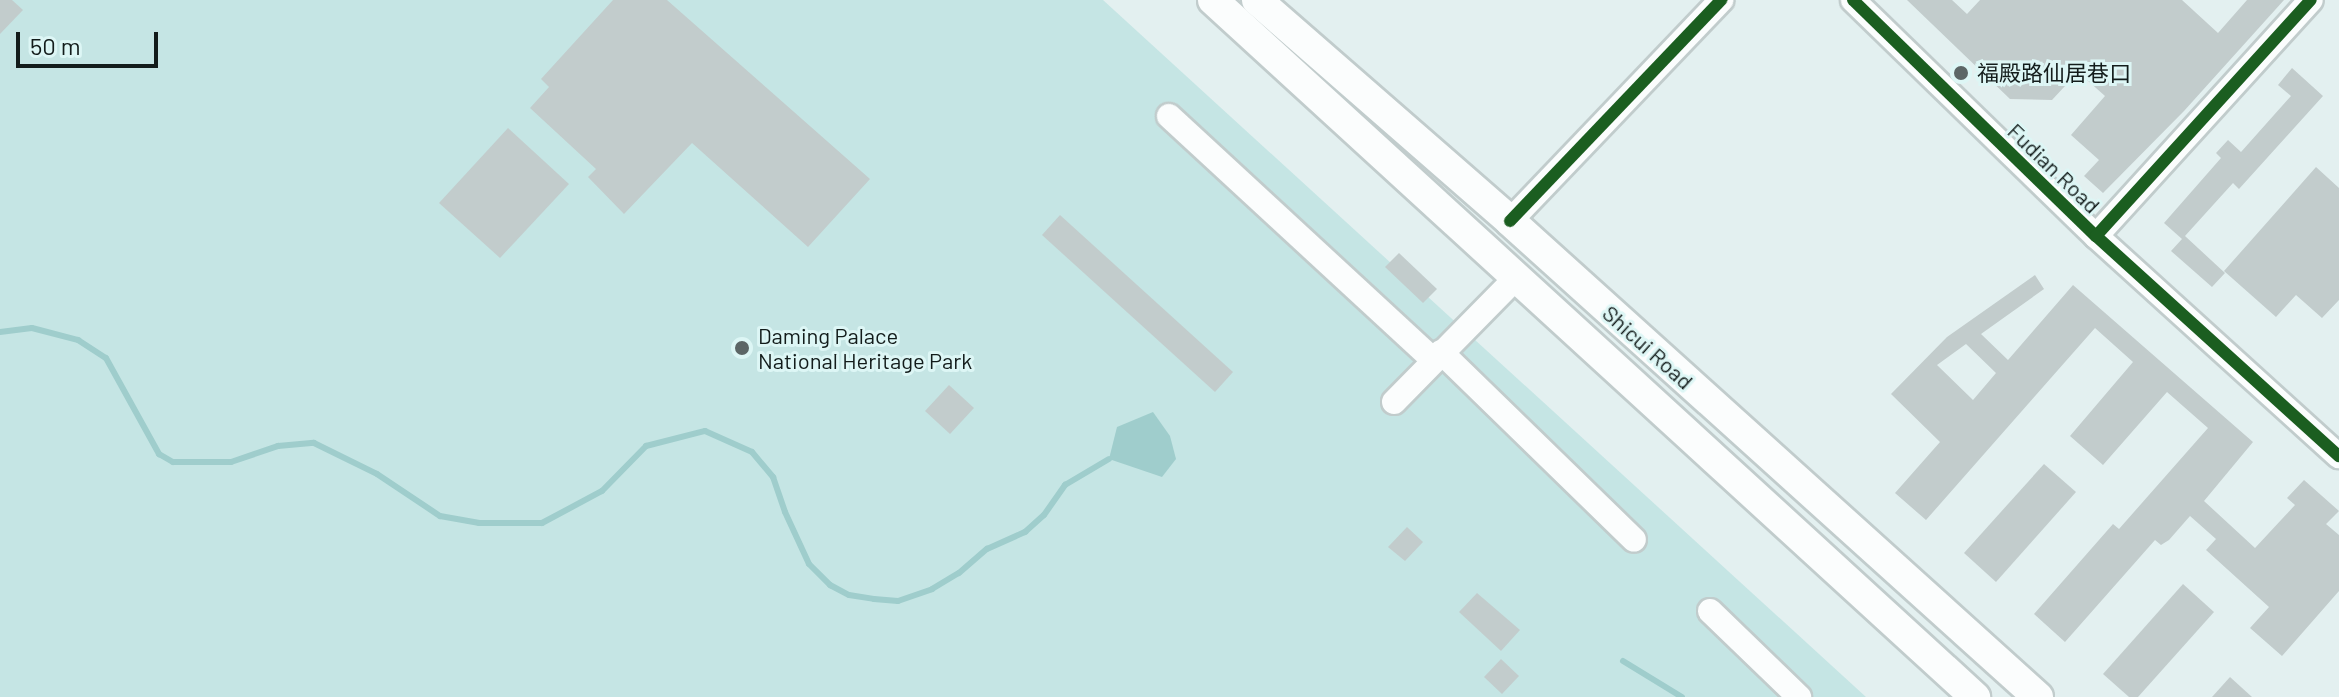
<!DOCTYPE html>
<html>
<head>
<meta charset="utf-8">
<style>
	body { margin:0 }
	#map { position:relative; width:2339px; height:697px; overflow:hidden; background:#e3f0f0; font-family:Barlow,"Noto Sans SC",sans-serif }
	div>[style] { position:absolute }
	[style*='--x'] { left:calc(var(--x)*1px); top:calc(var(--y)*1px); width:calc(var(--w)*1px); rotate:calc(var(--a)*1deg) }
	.green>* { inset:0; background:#c5e5e4 }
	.water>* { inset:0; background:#9fcdcc }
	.stream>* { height:6px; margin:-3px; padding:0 3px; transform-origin:3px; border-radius:3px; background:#9fcdcc }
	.building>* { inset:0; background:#c2cccc }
	.roads { filter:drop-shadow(2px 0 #c1cccc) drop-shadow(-2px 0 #c1cccc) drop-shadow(0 2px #c1cccc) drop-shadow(0 -2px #c1cccc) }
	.minor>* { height:24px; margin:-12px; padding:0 12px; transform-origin:12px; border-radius:12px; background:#fbfdfd }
	.major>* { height:30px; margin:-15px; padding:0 15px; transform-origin:15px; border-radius:15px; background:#fbfdfd }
	.cycleway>* { height:12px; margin:-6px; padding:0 6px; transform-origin:6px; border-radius:6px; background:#1b5e20 }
	.dots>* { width:22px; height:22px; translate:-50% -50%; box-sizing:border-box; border:4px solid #ddf6f5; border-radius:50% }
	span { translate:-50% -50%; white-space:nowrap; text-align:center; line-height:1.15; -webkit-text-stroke:6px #ddf6f5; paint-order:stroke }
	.poi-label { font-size:22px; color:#131c1b }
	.left { translate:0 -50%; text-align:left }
	.street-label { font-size:22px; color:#131c1b }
	.scale { position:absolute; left:16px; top:32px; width:142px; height:36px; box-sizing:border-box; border:4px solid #131c1b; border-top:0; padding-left:10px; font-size:24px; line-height:28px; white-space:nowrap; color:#131c1b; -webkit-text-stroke:6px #ddf6f5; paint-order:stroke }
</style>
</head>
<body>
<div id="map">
	<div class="green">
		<i style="clip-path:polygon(0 0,1103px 0,1866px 697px,0 697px)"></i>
	</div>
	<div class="water">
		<i style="clip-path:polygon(1153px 412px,1170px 436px,1176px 459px,1162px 477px,1109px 459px,1117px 427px)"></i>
	</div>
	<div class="stream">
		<i style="--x:0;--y:332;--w:32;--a:-7"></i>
		<i style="--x:32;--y:328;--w:48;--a:14.6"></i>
		<i style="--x:78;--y:340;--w:33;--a:33"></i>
		<i style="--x:106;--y:358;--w:110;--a:61.1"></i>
		<i style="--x:159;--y:454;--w:16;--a:30"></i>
		<i style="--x:173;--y:462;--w:58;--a:0"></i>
		<i style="--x:231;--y:462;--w:50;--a:-18.8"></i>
		<i style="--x:278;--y:446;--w:36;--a:-5"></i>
		<i style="--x:314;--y:443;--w:70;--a:26.2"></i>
		<i style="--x:377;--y:474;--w:76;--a:33.7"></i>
		<i style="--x:440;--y:516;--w:40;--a:10"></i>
		<i style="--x:479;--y:523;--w:63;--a:0"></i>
		<i style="--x:542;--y:523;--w:68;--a:-28.1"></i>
		<i style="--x:602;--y:491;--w:63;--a:-45.6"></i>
		<i style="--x:646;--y:446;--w:61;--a:-14.3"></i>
		<i style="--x:705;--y:431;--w:51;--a:24.1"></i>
		<i style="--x:752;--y:452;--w:33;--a:50"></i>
		<i style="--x:773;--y:477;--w:37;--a:71"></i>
		<i style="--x:785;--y:512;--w:57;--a:65.2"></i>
		<i style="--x:809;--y:564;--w:30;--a:45"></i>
		<i style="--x:830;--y:585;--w:21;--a:28"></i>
		<i style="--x:849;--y:595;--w:25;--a:9"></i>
		<i style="--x:874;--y:599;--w:24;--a:5"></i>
		<i style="--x:898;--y:601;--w:36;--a:-19"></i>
		<i style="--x:932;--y:589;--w:31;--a:-31"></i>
		<i style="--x:959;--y:573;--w:37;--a:-41"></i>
		<i style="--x:987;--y:549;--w:42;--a:-24.1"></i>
		<i style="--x:1025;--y:532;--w:25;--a:-42"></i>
		<i style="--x:1044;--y:515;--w:37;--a:-55"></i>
		<i style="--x:1065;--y:485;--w:51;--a:-30.6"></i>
		<i style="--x:1623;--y:661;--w:69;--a:31.4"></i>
	</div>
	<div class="building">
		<i style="clip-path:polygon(0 0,12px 0,23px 10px,0 34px)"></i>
		<i style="clip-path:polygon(613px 0,667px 0,870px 179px,808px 247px,692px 143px,624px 214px,588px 177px,596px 169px,530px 108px,549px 87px,541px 79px)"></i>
		<i style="clip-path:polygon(1907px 0,1952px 0,1967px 14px,1980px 0,2182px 0,2218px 33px,2247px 0,2284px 0,2184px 111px,2103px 193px,2084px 176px,2099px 160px,2071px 135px,2105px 96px,2078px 72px,2052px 100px,2010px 99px)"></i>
		<i style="clip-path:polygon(2292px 68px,2323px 96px,2239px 189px,2233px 183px,2185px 236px,2225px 273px,2212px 287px,2171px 251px,2182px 239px,2164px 223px,2221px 158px,2216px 153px,2228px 140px,2241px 152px,2291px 96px,2278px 85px)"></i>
		<i style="clip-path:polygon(508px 128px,569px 184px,500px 258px,439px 203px)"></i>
		<i style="clip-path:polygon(2316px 167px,2339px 188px,2339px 300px,2322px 318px,2296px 295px,2276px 317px,2224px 271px)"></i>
		<i style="clip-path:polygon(1060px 215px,1233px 372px,1215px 392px,1042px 235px)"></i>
		<i style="clip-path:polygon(1399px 253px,1437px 289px,1423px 303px,1385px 267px)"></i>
		<i style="clip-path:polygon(evenodd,2035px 275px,2044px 289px,1981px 334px,2008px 360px,2073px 285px,2253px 442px,2204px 501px,2255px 548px,2295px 505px,2287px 498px,2304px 480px,2339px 511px,2326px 524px,2339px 535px,2339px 591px,2282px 656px,2250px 628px,2269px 607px,2206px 550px,2216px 539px,2190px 516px,2169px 540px,2161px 545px,2155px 540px,2065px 642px,2034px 614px,2113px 524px,2119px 529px,2208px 428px,2167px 392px,2103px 465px,2070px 436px,2133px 362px,2095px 328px,1926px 520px,1895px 493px,1940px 442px,1891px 394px,1947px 337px,2035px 275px,1966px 344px,1996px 373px,1973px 400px,1937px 365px,1966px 344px)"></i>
		<i style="clip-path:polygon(949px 385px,974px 408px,950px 434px,925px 411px)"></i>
		<i style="clip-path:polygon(2044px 464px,2076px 492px,1996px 582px,1964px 553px)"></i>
		<i style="clip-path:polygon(1407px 527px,1423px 542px,1405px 561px,1388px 547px)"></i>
		<i style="clip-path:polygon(2183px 584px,2214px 612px,2138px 697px,2129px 697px,2103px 674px)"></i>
		<i style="clip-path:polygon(1477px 593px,1520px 630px,1501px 651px,1459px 612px)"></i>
		<i style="clip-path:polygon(1501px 659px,1519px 676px,1502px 694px,1484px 677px)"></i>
		<i style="clip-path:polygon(2230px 677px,2252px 697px,2212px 697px)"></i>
	</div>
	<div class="roads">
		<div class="minor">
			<i style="--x:1853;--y:0;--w:339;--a:44.2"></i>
			<i style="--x:2096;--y:236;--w:328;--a:42.2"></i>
			<i style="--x:1169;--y:116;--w:359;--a:42.7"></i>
			<i style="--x:1510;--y:221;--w:306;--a:-46.3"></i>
			<i style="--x:2096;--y:236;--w:319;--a:-47.7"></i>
			<i style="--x:1441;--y:352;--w:269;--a:44.2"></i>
			<i style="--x:1394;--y:402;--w:173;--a:-45.5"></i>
			<i style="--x:1710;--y:611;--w:124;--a:44"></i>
		</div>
		<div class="major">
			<i style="--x:1213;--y:0;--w:1033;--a:42.45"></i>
			<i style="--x:1257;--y:0;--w:336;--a:41.1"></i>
			<i style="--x:1510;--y:221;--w:711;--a:42.04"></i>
		</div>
	</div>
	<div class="cycleway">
		<i style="--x:1853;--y:0;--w:339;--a:44.2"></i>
		<i style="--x:2096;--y:236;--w:328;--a:42.2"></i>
		<i style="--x:1510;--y:221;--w:306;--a:-46.3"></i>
		<i style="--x:2096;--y:236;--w:319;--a:-47.7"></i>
	</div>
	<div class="dots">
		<i style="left:1961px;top:73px;background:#5c6666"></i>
		<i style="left:742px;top:348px;background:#5c6666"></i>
	</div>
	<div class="poi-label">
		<span class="left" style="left:1977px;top:73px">福殿路仙居巷口</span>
		<span class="left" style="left:758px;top:348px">Daming Palace<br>National Heritage Park</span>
	</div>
	<div class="street-label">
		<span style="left:2054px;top:168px;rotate:44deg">Fudian Road</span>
		<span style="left:1648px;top:347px;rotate:42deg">Shicui Road</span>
	</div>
	<div class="scale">50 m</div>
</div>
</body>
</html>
